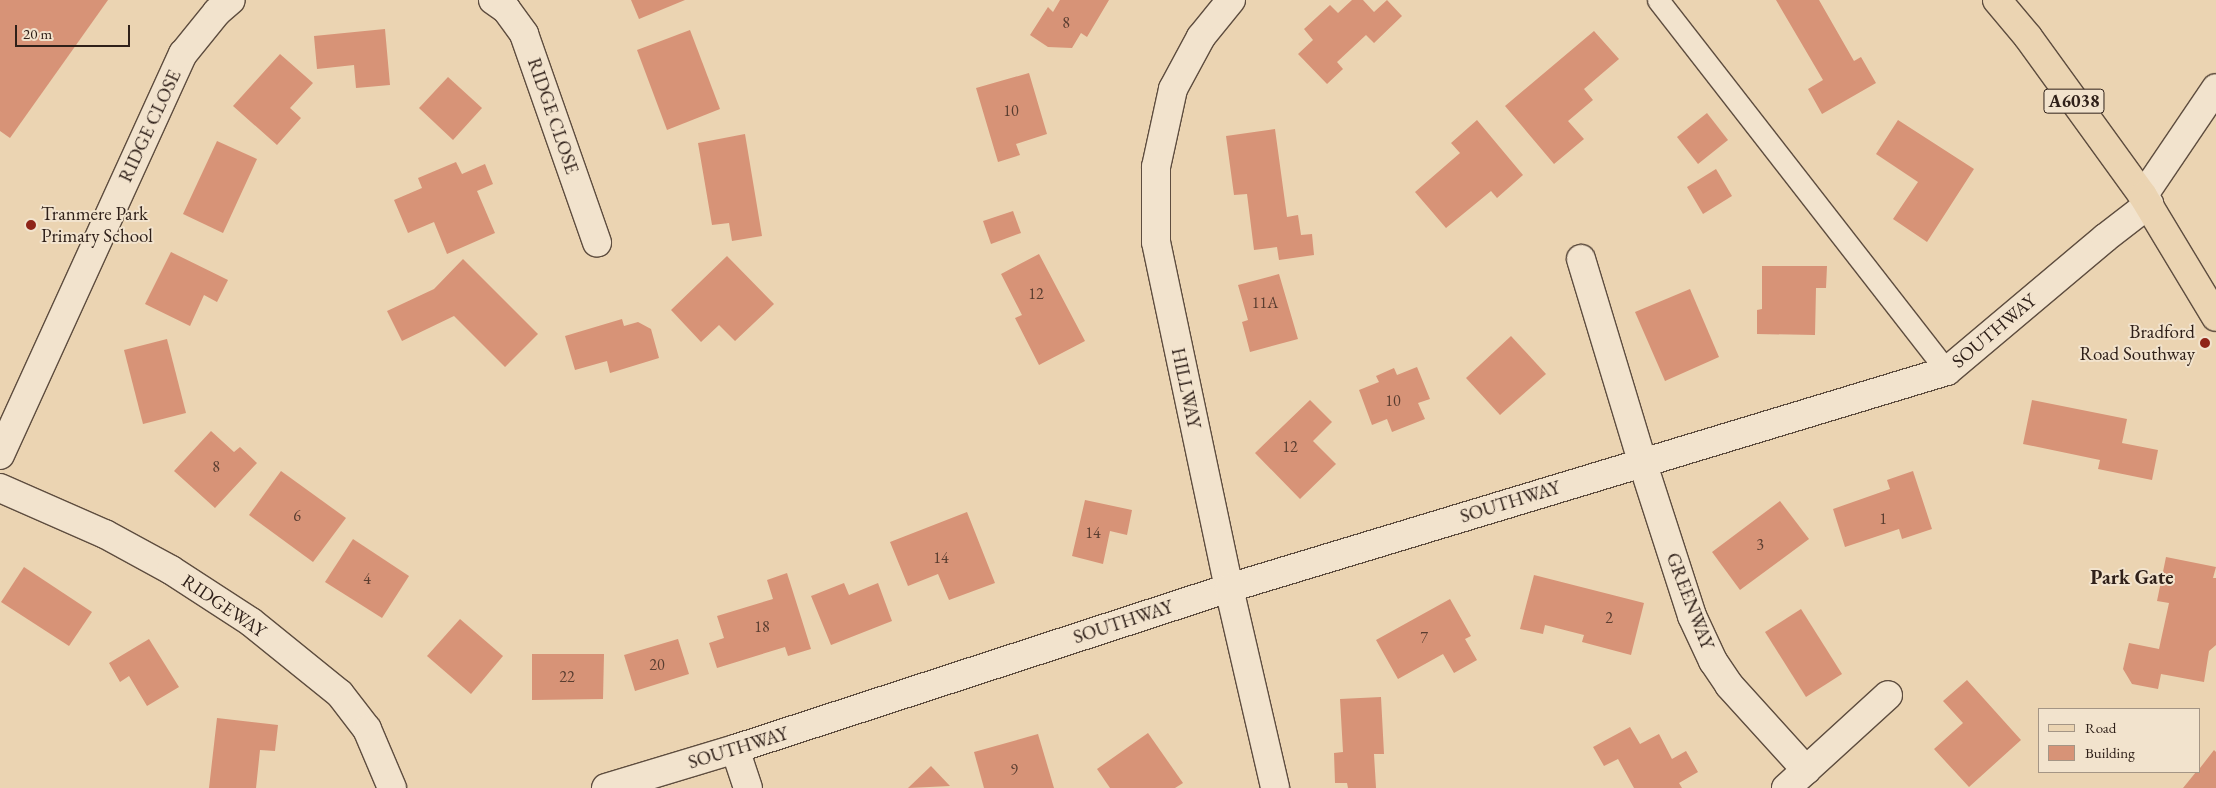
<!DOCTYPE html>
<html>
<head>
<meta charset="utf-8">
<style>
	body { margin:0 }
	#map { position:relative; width:2216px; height:788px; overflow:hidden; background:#ebd4b2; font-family:"EB Garamond",serif }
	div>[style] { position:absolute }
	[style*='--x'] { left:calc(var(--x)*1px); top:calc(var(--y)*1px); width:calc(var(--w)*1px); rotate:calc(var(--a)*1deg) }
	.building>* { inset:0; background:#d79377 }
	.roads { filter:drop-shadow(1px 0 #5e4d3f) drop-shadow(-1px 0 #5e4d3f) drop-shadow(0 1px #5e4d3f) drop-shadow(0 -1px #5e4d3f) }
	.lane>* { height:21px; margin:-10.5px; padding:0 10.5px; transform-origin:10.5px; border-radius:10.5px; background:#f2e3cd }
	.street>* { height:28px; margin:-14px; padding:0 14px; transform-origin:14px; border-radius:14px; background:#f2e3cd }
	.primary>* { height:28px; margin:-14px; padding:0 14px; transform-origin:14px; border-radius:14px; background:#ebd4b2 }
	.dots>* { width:14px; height:14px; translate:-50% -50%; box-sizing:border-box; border:2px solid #f2e3cd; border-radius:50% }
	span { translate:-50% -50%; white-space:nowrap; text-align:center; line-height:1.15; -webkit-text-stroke:4px #f2e3cd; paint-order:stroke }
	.number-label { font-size:16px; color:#593d30 }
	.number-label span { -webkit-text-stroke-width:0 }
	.shield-label span { padding:1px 4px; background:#f2e3cd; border:1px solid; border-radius:4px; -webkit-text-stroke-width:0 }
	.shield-label { font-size:18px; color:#2f2019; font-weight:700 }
	.street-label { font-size:19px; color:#2f2019 }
	.poi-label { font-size:19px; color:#2f2019 }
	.left { translate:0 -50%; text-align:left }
	.right { translate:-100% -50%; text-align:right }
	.neighbourhood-label { font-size:20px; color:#2f2019; font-weight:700 }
	.legend { position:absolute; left:2038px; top:708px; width:162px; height:65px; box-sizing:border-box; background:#f2e3cd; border:1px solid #a49585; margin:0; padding:6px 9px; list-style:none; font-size:15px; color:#2f2019 }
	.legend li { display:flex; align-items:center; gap:10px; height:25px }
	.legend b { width:25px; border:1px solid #a49585 }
	.scale { position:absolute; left:15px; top:25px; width:115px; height:22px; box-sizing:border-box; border:2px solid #2f2019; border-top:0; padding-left:6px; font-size:15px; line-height:18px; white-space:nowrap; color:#2f2019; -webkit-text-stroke:4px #f2e3cd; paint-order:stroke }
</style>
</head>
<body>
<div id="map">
	<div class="building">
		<i style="clip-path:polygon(0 0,108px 0,10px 138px,0 131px)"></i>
		<i style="clip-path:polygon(631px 0,685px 0,639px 19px)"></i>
		<i style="clip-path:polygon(1060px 0,1109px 0,1087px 37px,1081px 33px,1072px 48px,1048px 47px,1030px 35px,1048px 7px,1053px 12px)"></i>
		<i style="clip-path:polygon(1352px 0,1363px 0,1374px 12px,1387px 0,1402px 16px,1374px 43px,1366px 35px,1337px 62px,1343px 69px,1327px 84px,1298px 54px,1313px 40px,1304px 29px,1330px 5px,1338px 13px)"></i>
		<i style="clip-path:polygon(1776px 0,1819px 0,1854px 61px,1861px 57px,1876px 83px,1822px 114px,1808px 89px,1823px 80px)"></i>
		<i style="clip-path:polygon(385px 29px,390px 85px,356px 88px,354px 65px,317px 69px,314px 36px)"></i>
		<i style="clip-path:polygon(690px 30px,720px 109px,667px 130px,637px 50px)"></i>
		<i style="clip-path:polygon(1594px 31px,1619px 59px,1584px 89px,1593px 100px,1568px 121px,1584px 139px,1554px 164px,1505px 106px)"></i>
		<i style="clip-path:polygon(280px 54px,313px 83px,290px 108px,301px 118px,277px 145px,233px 106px)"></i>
		<i style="clip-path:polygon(1029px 73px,1047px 134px,1016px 144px,1020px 155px,998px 162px,976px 88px)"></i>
		<i style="clip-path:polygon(448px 77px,482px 108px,453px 140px,419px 108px)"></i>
		<i style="clip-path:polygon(1707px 113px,1728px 140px,1698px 164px,1677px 137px)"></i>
		<i style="clip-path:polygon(1477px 120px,1523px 175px,1497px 198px,1491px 191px,1446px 228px,1415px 192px,1460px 153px,1451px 143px)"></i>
		<i style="clip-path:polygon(1898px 120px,1974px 169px,1927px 242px,1893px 219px,1918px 182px,1876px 154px)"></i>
		<i style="clip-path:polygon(1275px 129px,1287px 217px,1298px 215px,1301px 235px,1312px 234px,1314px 255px,1279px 260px,1277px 247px,1254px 250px,1247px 194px,1234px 195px,1226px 136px)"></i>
		<i style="clip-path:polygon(745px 134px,762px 236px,732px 241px,729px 223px,712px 225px,698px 143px)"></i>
		<i style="clip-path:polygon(217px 141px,257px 159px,223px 233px,183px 214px)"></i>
		<i style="clip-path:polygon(456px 162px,462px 174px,485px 164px,493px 184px,477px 191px,495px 233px,447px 254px,434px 222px,408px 233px,394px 200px,422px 188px,418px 178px)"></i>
		<i style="clip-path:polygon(1716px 169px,1732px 196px,1703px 214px,1687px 187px)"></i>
		<i style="clip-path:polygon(1013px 211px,1021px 233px,991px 244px,983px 221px)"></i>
		<i style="clip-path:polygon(171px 252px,228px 280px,217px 302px,204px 295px,190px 326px,145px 304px)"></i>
		<i style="clip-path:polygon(1039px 254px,1085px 341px,1039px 365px,1015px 318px,1022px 315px,1001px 274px)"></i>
		<i style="clip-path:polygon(727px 256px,774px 304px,735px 341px,719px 325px,701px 342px,671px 310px)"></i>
		<i style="clip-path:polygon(463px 259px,538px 334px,505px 367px,454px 316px,402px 341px,387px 311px,434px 289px)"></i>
		<i style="clip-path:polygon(1762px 266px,1827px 266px,1826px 288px,1816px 288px,1815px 335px,1757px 334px,1757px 310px,1762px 309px)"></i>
		<i style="clip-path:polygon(1279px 274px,1298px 339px,1250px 352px,1242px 322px,1248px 320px,1238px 285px)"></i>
		<i style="clip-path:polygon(1690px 289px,1719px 357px,1665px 381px,1635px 312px)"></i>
		<i style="clip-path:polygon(622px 319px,624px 326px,638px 322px,651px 329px,659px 358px,610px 373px,607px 361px,575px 370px,565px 336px)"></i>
		<i style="clip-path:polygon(1511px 336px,1546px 374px,1500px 415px,1466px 378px)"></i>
		<i style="clip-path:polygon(167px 339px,186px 413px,143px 424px,124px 350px)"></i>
		<i style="clip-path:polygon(1417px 367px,1430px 399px,1418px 403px,1425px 419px,1392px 432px,1387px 419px,1372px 425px,1359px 390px,1379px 382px,1376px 376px,1394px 368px,1397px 375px)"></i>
		<i style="clip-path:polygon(1310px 400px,1332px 422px,1313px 441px,1336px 464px,1300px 499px,1255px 453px)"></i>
		<i style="clip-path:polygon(2032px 400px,2127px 419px,2122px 443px,2158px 450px,2152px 480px,2098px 469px,2100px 460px,2023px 444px)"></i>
		<i style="clip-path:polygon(211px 431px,234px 452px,240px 447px,257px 463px,215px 508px,174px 471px)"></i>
		<i style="clip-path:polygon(281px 471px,346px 518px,313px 562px,249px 515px)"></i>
		<i style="clip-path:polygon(1913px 471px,1932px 529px,1902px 539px,1899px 529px,1845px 547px,1833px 509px,1890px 489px,1887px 480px)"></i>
		<i style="clip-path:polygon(1085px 500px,1132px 510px,1127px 535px,1110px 531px,1103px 564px,1072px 556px)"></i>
		<i style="clip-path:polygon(1780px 501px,1809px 539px,1740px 590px,1712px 552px)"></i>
		<i style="clip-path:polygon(967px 512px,995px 583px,949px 600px,938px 574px,908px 586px,890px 542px)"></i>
		<i style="clip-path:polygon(353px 539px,409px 576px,382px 618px,325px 582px)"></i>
		<i style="clip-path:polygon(2166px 557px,2216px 567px,2213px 578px,2216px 578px,2216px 645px,2209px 651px,2204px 682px,2161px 674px,2158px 689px,2132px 684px,2123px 669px,2129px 643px,2159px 649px,2169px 603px,2157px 601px)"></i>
		<i style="clip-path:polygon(24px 567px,92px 612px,69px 646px,1px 602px)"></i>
		<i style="clip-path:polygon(787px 573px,811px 649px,788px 656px,785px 647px,717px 668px,709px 643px,724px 638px,717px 616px,773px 599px,767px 580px)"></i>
		<i style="clip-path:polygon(1534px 575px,1644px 603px,1631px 655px,1582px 642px,1584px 635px,1545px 625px,1543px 634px,1520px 629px)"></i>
		<i style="clip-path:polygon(844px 583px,849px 595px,878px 583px,892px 621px,831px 645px,811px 596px)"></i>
		<i style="clip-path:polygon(1450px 599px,1471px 636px,1465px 639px,1477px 660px,1454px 673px,1443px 654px,1398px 679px,1376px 640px)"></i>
		<i style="clip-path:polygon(1801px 609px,1842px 674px,1806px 697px,1765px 632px)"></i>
		<i style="clip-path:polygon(460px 619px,503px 656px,471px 694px,427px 656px)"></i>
		<i style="clip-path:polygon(149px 639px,179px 687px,147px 706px,129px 676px,120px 682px,109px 663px)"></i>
		<i style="clip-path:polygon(678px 639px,689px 674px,635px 691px,624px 655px)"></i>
		<i style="clip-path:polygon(532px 654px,604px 654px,603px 699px,532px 700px)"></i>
		<i style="clip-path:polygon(1967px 680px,2021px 740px,1969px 787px,1934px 749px,1963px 723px,1943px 701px)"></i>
		<i style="clip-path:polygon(1381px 697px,1384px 754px,1374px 754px,1376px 788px,1348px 788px,1347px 783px,1335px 783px,1334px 753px,1343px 752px,1340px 699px)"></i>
		<i style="clip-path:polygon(217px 718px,278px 725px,275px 751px,260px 750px,256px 788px,209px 788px)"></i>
		<i style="clip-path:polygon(1630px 727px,1640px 744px,1659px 734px,1672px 759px,1686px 751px,1698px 772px,1679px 783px,1682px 788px,1634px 788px,1618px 759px,1604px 766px,1593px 747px)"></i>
		<i style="clip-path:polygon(1148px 733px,1183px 783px,1175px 788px,1110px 788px,1097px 769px)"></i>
		<i style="clip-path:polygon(1038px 734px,1054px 788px,984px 788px,974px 752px)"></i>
		<i style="clip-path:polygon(2214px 750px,2216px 752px,2216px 788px,2183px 788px,2196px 772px,2200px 772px,2200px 768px)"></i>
		<i style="clip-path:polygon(931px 766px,950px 786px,908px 788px)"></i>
	</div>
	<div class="roads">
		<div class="lane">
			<i style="--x:1658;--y:0;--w:470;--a:52.1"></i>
		</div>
		<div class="street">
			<i style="--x:493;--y:0;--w:16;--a:35"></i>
			<i style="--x:506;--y:9;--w:31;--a:54"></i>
			<i style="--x:524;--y:34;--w:221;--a:70.7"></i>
			<i style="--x:1231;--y:0;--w:48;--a:129"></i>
			<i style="--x:1201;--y:37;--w:59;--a:118.3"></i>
			<i style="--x:1173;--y:89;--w:80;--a:102.3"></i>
			<i style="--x:1156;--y:167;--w:75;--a:90"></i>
			<i style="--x:1156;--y:242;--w:354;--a:78.1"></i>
			<i style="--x:1229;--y:588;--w:205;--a:77"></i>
			<i style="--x:2143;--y:196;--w:130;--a:-55.9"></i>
			<i style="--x:1581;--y:259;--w:211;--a:73.2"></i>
			<i style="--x:1642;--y:461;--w:163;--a:72.1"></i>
			<i style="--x:1692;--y:616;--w:50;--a:65"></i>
			<i style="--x:1713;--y:661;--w:29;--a:56"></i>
			<i style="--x:1729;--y:685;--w:115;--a:47.8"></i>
			<i style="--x:1806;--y:770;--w:27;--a:138"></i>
			<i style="--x:0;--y:455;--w:441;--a:-65.5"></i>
			<i style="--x:183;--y:54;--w:54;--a:-51"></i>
			<i style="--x:217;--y:12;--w:18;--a:-41"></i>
			<i style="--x:0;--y:488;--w:115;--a:23.7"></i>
			<i style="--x:105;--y:534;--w:75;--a:28.6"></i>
			<i style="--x:171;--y:570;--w:95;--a:33"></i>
			<i style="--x:251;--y:622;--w:114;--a:39"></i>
			<i style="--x:340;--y:694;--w:44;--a:52.4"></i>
			<i style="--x:367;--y:729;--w:64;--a:67"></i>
			<i style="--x:735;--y:749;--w:41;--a:71.6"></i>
			<i style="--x:1806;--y:770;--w:111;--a:-42.4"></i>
			<i style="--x:606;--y:788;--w:135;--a:-16.8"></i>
			<i style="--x:735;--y:749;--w:520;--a:-18.05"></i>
			<i style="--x:1229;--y:588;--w:750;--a:-16.82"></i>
			<i style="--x:1947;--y:371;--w:207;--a:-40.1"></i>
			<i style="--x:2105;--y:238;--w:56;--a:-37.7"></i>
		</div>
		<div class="primary">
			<i style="--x:1997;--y:0;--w:48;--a:50"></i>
			<i style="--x:2028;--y:37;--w:196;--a:54.1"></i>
			<i style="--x:2143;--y:196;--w:141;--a:58.9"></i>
		</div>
	</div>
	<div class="dots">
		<i style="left:31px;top:225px;background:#8f2418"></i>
		<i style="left:2205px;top:343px;background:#8f2418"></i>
	</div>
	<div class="number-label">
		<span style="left:1066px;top:23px">8</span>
		<span style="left:1011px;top:111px">10</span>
		<span style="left:1036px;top:294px">12</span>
		<span style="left:1265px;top:303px">11A</span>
		<span style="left:1393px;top:401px">10</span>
		<span style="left:1290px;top:447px">12</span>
		<span style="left:216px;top:467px">8</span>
		<span style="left:297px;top:516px">6</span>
		<span style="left:1883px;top:519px">1</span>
		<span style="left:1093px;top:533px">14</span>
		<span style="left:1760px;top:545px">3</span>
		<span style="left:941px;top:558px">14</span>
		<span style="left:367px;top:579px">4</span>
		<span style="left:1609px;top:618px">2</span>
		<span style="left:762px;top:627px">18</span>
		<span style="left:1424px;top:638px">7</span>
		<span style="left:657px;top:665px">20</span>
		<span style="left:567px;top:677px">22</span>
		<span style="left:1014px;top:770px">9</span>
	</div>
	<div class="shield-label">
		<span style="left:2074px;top:101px">A6038</span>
	</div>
	<div class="street-label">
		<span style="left:553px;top:116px;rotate:71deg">RIDGE CLOSE</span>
		<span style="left:150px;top:126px;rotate:-65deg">RIDGE CLOSE</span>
		<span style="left:1994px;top:331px;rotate:-40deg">SOUTHWAY</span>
		<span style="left:1186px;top:388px;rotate:78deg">HILLWAY</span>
		<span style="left:1510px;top:502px;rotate:-17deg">SOUTHWAY</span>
		<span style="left:1690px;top:601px;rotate:69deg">GREENWAY</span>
		<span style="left:224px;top:606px;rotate:34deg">RIDGEWAY</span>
		<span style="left:1123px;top:622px;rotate:-18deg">SOUTHWAY</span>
		<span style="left:738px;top:748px;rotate:-17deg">SOUTHWAY</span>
	</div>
	<div class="poi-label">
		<span class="left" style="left:41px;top:225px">Tranmere Park<br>Primary School</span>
		<span class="right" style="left:2195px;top:343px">Bradford<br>Road Southway</span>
	</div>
	<div class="neighbourhood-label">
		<span style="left:2132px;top:577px">Park Gate</span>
	</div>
	<ul class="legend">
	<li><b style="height:6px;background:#ebd4b2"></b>Road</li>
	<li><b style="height:14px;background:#d79377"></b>Building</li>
	</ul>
	<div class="scale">20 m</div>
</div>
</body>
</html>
